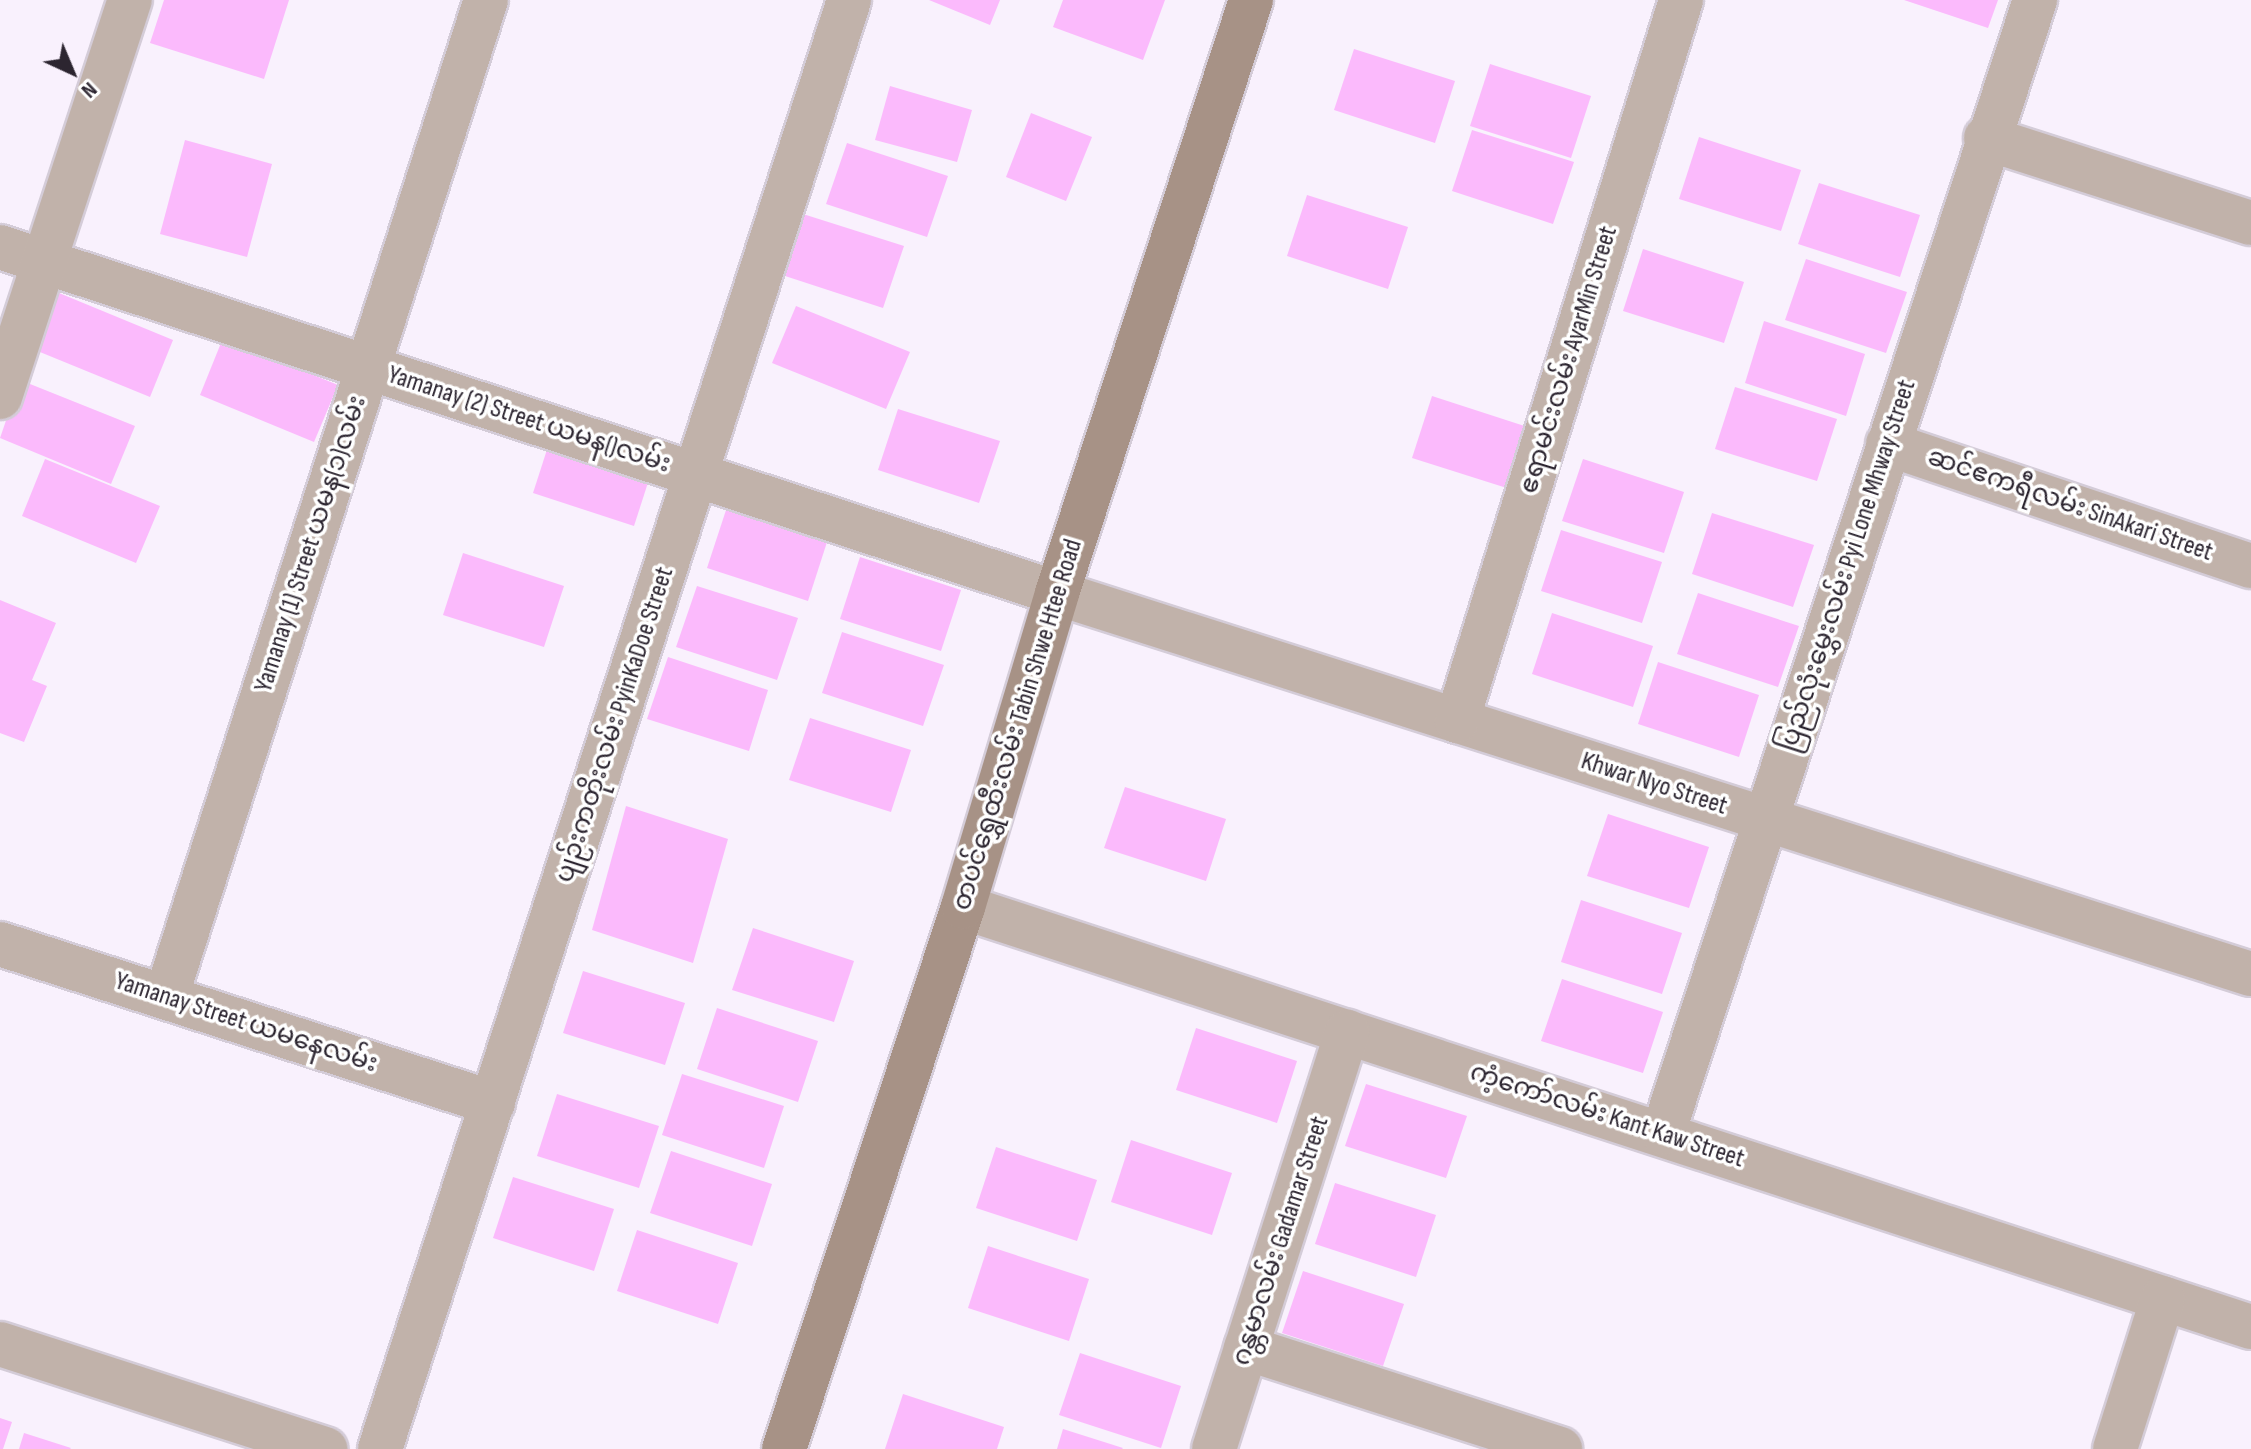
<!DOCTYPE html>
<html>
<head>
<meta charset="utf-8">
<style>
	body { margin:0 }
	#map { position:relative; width:2251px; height:1449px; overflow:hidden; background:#f9f1fd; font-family:"Sofia Sans Condensed","Noto Sans Myanmar",sans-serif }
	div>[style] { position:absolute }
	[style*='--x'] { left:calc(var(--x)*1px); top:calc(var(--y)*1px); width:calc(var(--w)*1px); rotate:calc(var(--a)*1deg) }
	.building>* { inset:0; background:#fbbafc }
	.roads { filter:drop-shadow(2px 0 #d4ccd8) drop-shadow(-2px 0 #d4ccd8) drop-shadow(0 2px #d4ccd8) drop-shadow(0 -2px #d4ccd8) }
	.street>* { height:44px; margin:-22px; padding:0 22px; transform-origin:22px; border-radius:22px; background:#c1b2aa }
	.secondary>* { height:44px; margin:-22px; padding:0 22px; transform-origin:22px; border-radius:22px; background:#a79286 }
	span { translate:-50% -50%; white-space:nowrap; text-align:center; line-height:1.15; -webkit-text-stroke:7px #fff; paint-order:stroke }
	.street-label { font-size:26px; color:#2c2530 }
	.north { position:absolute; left:32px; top:32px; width:80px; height:80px; -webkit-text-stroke:6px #fff; paint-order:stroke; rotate:136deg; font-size:22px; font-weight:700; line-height:32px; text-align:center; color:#2c2530 }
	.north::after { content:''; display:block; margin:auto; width:28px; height:36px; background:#2c2530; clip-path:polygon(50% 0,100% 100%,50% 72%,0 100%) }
</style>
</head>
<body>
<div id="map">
	<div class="building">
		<i style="clip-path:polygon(164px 0,289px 0,264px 79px,150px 43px)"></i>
		<i style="clip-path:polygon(929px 0,1000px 0,990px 25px)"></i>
		<i style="clip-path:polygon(1063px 0,1165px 0,1143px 60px,1053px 27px)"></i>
		<i style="clip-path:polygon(1904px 0,1998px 0,1988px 28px)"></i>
		<i style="clip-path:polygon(1354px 49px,1455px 81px,1435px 143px,1334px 110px)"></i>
		<i style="clip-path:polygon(1490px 64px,1591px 96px,1571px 158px,1470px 126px)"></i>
		<i style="clip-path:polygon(890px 86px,972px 110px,957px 162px,875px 140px)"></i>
		<i style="clip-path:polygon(1031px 113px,1092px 137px,1066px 201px,1006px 177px)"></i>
		<i style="clip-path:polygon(1472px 130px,1574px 162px,1553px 224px,1452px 191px)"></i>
		<i style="clip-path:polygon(1699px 137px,1801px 170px,1781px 231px,1679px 199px)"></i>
		<i style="clip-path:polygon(185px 140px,272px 164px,247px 257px,160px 234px)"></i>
		<i style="clip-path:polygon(847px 143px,948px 176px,927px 237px,826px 204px)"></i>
		<i style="clip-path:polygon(1819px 183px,1920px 215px,1900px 277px,1798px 244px)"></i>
		<i style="clip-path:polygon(1307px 195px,1408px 227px,1388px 289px,1287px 256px)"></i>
		<i style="clip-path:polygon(803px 214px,904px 246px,883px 308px,782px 275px)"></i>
		<i style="clip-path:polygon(1643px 249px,1744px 282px,1724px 343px,1623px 311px)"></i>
		<i style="clip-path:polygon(1806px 259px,1907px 292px,1886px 353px,1785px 320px)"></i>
		<i style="clip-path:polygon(59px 293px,173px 340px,150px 397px,35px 350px)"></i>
		<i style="clip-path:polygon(796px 306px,910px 352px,886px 409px,772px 363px)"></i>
		<i style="clip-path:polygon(1764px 321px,1865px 354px,1846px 416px,1745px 383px)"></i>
		<i style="clip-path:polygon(223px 338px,338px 385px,314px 442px,200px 395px)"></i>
		<i style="clip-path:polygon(20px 380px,135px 426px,111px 484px,0 438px)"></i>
		<i style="clip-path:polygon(1735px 387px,1837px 419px,1817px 481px,1715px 449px)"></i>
		<i style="clip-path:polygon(1432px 396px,1534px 429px,1513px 490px,1412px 458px)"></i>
		<i style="clip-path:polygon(898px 409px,1000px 441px,979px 503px,878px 470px)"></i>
		<i style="clip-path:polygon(553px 431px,654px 464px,634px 526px,533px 493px)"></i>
		<i style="clip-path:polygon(45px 459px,160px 506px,136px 563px,22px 516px)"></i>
		<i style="clip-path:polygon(1583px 459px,1684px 492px,1664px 553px,1562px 521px)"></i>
		<i style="clip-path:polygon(727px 507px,828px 539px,808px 601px,707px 568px)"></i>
		<i style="clip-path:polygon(1712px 513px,1814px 545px,1793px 607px,1692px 574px)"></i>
		<i style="clip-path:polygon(1561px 530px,1662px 562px,1642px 623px,1541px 591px)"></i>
		<i style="clip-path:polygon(463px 553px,564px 586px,544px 647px,443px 615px)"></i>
		<i style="clip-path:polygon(860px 557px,961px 590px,941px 651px,840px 619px)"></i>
		<i style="clip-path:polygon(697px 586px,798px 618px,777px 680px,676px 647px)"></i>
		<i style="clip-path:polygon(1698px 593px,1799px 626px,1778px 687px,1677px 654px)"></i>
		<i style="clip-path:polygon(0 600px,56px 623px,32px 680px,47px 686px,24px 742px,0 733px)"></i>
		<i style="clip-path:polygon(1552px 613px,1653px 646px,1633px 707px,1532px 674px)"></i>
		<i style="clip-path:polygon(842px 632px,944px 665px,923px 726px,822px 693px)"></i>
		<i style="clip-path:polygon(668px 657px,768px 690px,749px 751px,647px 719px)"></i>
		<i style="clip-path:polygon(1658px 662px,1759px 695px,1739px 757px,1638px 724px)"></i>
		<i style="clip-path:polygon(810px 718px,911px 750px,891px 812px,789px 780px)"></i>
		<i style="clip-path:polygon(1125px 787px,1226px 819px,1206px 881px,1104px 848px)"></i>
		<i style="clip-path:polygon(626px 806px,728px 839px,693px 963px,592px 930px)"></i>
		<i style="clip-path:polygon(1608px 814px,1709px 847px,1689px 908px,1587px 876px)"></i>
		<i style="clip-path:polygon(1581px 900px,1682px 933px,1662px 994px,1561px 962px)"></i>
		<i style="clip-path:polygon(753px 928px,854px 961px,834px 1022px,732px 990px)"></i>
		<i style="clip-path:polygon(583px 971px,685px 1003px,665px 1065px,563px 1033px)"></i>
		<i style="clip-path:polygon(1562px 979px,1663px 1012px,1643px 1073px,1541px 1041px)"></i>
		<i style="clip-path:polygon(717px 1008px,818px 1041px,798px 1102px,697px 1069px)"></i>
		<i style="clip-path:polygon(1196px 1028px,1297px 1061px,1277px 1123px,1176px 1090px)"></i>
		<i style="clip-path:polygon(682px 1074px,784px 1106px,764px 1168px,662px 1135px)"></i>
		<i style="clip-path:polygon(1366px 1084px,1467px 1116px,1446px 1178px,1345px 1146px)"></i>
		<i style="clip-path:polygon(557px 1094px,659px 1126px,639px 1188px,537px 1156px)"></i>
		<i style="clip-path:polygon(1131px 1140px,1232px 1173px,1212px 1235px,1111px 1202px)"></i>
		<i style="clip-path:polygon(996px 1147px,1097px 1180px,1077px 1241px,976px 1208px)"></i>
		<i style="clip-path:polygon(671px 1151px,772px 1184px,752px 1246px,650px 1213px)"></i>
		<i style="clip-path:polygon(513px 1177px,614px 1209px,594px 1271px,493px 1238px)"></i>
		<i style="clip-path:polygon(1335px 1183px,1436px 1215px,1416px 1277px,1315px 1244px)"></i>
		<i style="clip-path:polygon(637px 1230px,738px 1263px,718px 1324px,617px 1291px)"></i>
		<i style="clip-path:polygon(988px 1246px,1089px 1279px,1069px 1341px,968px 1308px)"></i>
		<i style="clip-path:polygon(1303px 1271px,1404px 1304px,1383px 1366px,1282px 1333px)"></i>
		<i style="clip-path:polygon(1080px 1353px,1181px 1386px,1161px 1448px,1059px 1415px)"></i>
		<i style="clip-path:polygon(903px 1394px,1004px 1427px,997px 1449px,885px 1449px)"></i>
		<i style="clip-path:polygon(0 1418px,12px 1422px,3px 1449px,0 1449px)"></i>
		<i style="clip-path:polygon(1063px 1429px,1123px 1448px,1122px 1449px,1057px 1449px)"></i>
		<i style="clip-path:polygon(24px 1433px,71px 1448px,70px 1449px,19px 1449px)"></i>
	</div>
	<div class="roads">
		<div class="street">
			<i style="--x:1986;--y:138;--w:278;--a:17.8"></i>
			<i style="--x:0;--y:247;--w:1112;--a:18.13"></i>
			<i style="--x:1057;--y:593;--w:1253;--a:17.7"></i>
			<i style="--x:0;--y:397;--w:418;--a:-71.9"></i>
			<i style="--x:1888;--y:444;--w:383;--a:18.6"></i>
			<i style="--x:1457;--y:721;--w:755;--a:-72.74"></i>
			<i style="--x:963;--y:907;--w:1355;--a:18.06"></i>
			<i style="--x:0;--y:944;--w:518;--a:17.88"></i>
			<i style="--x:166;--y:997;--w:1047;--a:-72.21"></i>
			<i style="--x:1663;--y:1133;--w:1193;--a:-71.82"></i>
			<i style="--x:0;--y:1344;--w:342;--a:17.9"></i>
			<i style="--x:1246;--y:1348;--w:330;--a:17.8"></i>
			<i style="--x:380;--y:1449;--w:1523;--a:-72.06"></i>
			<i style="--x:1214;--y:1449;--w:438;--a:-72.3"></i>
			<i style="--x:2115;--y:1449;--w:158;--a:-72.4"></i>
		</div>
		<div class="secondary">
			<i style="--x:784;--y:1449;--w:571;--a:-71.72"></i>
			<i style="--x:963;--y:907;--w:328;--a:-73.3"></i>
			<i style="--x:1057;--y:593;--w:624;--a:-71.88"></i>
		</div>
	</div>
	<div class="street-label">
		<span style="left:1569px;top:360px;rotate:-73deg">ဧရာမင်းလမ်း AyarMin Street</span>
		<span style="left:529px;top:420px;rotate:18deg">Yamanay (2) Street ယမန()လမ်း</span>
		<span style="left:2070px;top:505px;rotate:19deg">ဆင်ဧကရီလမ်း SinAkari Street</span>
		<span style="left:311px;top:544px;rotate:-72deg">Yamanay (1) Street ယမန(၁)လမ်း</span>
		<span style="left:1848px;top:566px;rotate:-72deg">ပြည်လုံးမွှေးလမ်း Pyi Lone Mhway Street</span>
		<span style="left:615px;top:725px;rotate:-72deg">ပျဉ်းကတိုးလမ်း PyinKaDoe Street</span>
		<span style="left:1018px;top:725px;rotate:-73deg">တပင်ရွှေထီးလမ်း Tabin Shwe Htee Road</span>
		<span style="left:1654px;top:784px;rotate:18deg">Khwar Nyo Street</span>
		<span style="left:246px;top:1023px;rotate:18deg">Yamanay Street ယမနေလမ်း</span>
		<span style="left:1607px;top:1116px;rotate:18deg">ကံ့ကော်လမ်း Kant Kaw Street</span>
		<span style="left:1281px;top:1241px;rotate:-72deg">ဂန္တမာလမ်း Gadamar Street</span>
	</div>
	<div class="north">N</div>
</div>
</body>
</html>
